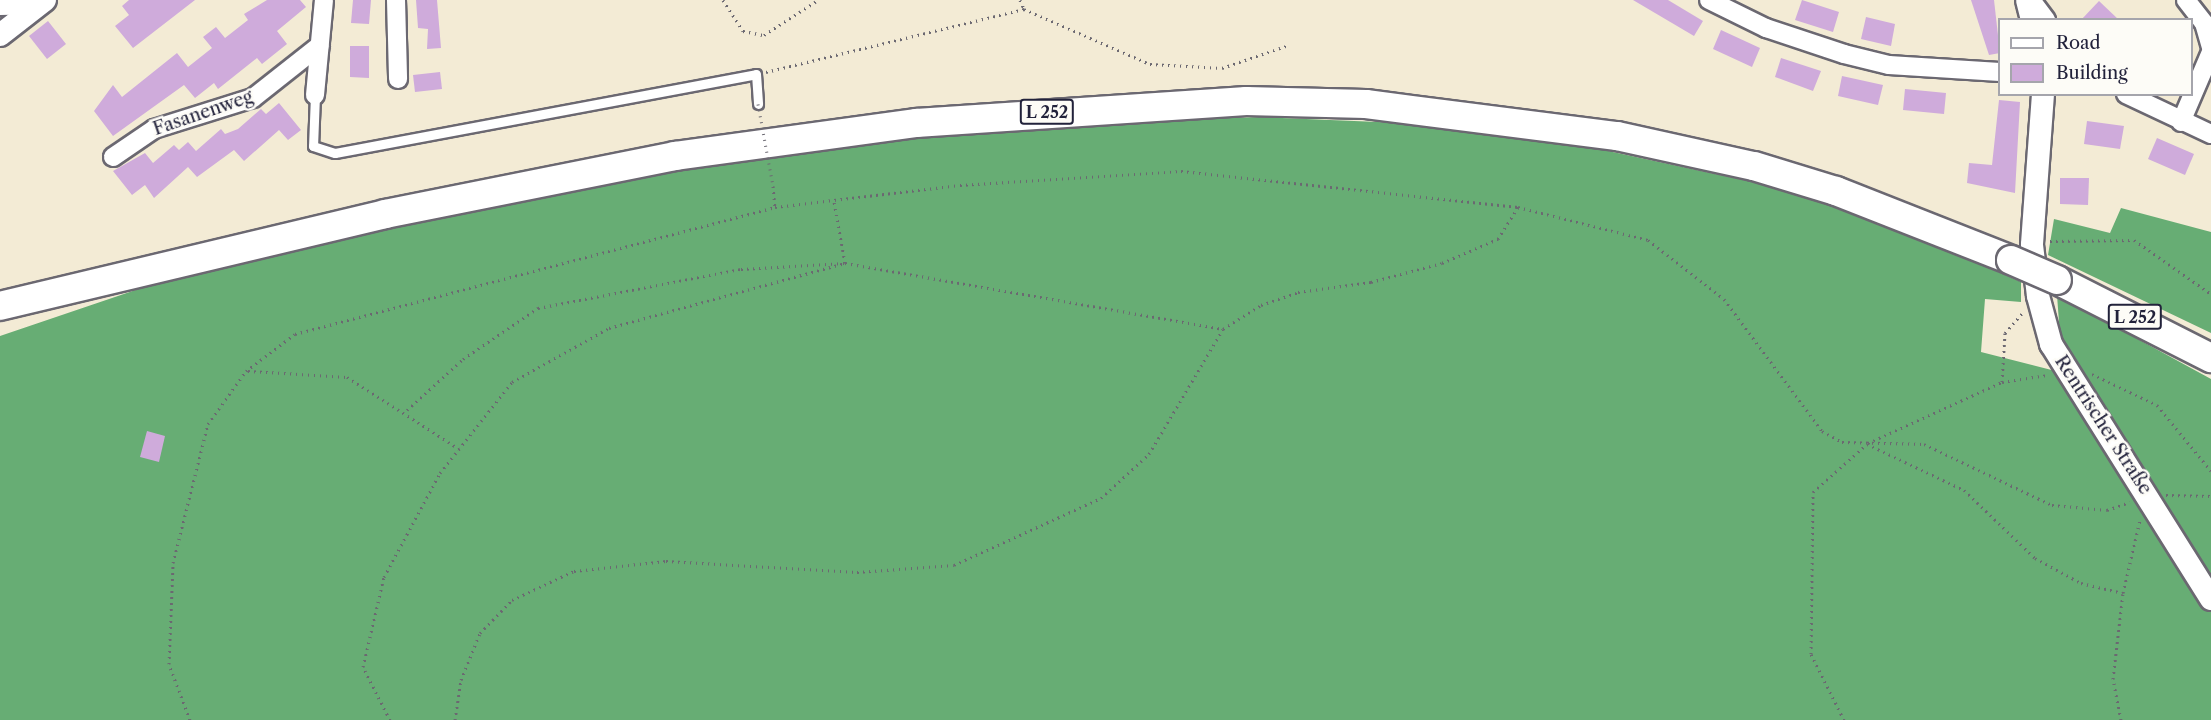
<!DOCTYPE html>
<html>
<head>
<meta charset="utf-8">
<style>
	body { margin:0 }
	#map { position:relative; width:2211px; height:720px; overflow:hidden; background:#f3ebd5; font-family:"Libre Caslon Text",serif }
	div>[style] { position:absolute }
	[style*='--x'] { left:calc(var(--x)*1px); top:calc(var(--y)*1px); width:calc(var(--w)*1px); rotate:calc(var(--a)*1deg) }
	.forest>* { inset:0; background:#67ad74 }
	.building>* { inset:0; background:#cfabdb }
	.path>* { height:3px; margin-top:-1.5px; transform-origin:0; background:repeating-linear-gradient(90deg,#6b6871 0 1.5px,transparent 0 6px) }
	.roads { filter:drop-shadow(2px 0 #6b6871) drop-shadow(-2px 0 #6b6871) drop-shadow(0 2px #6b6871) drop-shadow(0 -2px #6b6871) }
	.service>* { height:9px; margin:-4.5px; padding:0 4.5px; transform-origin:4.5px; border-radius:4.5px; background:#fff }
	.minor>* { height:18px; margin:-9px; padding:0 9px; transform-origin:9px; border-radius:9px; background:#fff }
	.tertiary>* { height:22px; margin:-11px; padding:0 11px; transform-origin:11px; border-radius:11px; background:#fff }
	.trunk>* { height:28px; margin:-14px; padding:0 14px; transform-origin:14px; border-radius:14px; background:#fff }
	.path-bridge>* { height:3px; margin-top:-1.5px; transform-origin:0; background:repeating-linear-gradient(90deg,#6b6871 0 1.5px,transparent 0 6px) }
	.bridges { filter:drop-shadow(2px 0 #6b6871) drop-shadow(-2px 0 #6b6871) drop-shadow(0 2px #6b6871) drop-shadow(0 -2px #6b6871) }
	.trunk-bridge>* { height:28px; margin:-14px; padding:0 14px; transform-origin:14px; border-radius:14px; background:#fff }
	span { translate:-50% -50%; white-space:nowrap; text-align:center; line-height:1.15; -webkit-text-stroke:5px #fdfcf7; paint-order:stroke }
	.shield-label span { padding:2px 4px; background:#fdfcf7; border:2px solid; border-radius:4px; -webkit-text-stroke-width:0 }
	.shield-label { font-size:16px; color:#22223b; font-weight:700 }
	.street-label { font-size:18px; color:#22223b }
	.legend { position:absolute; left:1998px; top:18px; width:195px; height:78px; box-sizing:border-box; background:#fdfcf7; border:2px solid #a5a5ac; margin:0; padding:8px 10px; list-style:none; font-size:18px; color:#22223b }
	.legend li { display:flex; align-items:center; gap:12px; height:30px }
	.legend b { width:30px; border:2px solid #a5a5ac }
</style>
</head>
<body>
<div id="map">
	<div class="forest">
		<i style="clip-path:polygon(1259px 117px,1426px 124px,1571px 143px,1785px 189px,1906px 231px,2021px 282px,2021px 302px,1985px 299px,1981px 352px,2075px 376px,2060px 336px,2057px 295px,2211px 379px,2211px 720px,0 720px,0 336px,171px 278px,480px 204px,753px 155px,1022px 125px)"></i>
		<i style="clip-path:polygon(2121px 208px,2211px 232px,2211px 333px,2048px 255px,2054px 219px,2110px 233px)"></i>
	</div>
	<div class="building">
		<i style="clip-path:polygon(129px 0,195px 0,133px 48px,115px 26px,129px 15px,122px 6px)"></i>
		<i style="clip-path:polygon(267px 0,300px 0,306px 7px,277px 31px,287px 44px,262px 64px,257px 58px,218px 89px,214px 83px,195px 98px,184px 85px,113px 136px,94px 111px,113px 85px,122px 97px,177px 53px,188px 67px,212px 48px,203px 37px,216px 27px,225px 38px,248px 20px,244px 14px)"></i>
		<i style="clip-path:polygon(353px 0,371px 0,369px 24px,351px 23px)"></i>
		<i style="clip-path:polygon(416px 0,437px 0,441px 48px,427px 49px,428px 29px,418px 28px)"></i>
		<i style="clip-path:polygon(1633px 0,1668px 0,1703px 21px,1694px 36px)"></i>
		<i style="clip-path:polygon(1802px 0,1839px 12px,1833px 32px,1795px 20px)"></i>
		<i style="clip-path:polygon(1971px 0,1994px 0,2000px 53px,1989px 55px)"></i>
		<i style="clip-path:polygon(2099px 1px,2119px 20px,2081px 20px)"></i>
		<i style="clip-path:polygon(1866px 17px,1895px 24px,1891px 46px,1861px 39px)"></i>
		<i style="clip-path:polygon(48px 21px,66px 44px,47px 59px,29px 36px)"></i>
		<i style="clip-path:polygon(1721px 30px,1760px 48px,1752px 67px,1713px 49px)"></i>
		<i style="clip-path:polygon(350px 46px,369px 46px,369px 78px,350px 77px)"></i>
		<i style="clip-path:polygon(1781px 58px,1821px 71px,1813px 91px,1775px 77px)"></i>
		<i style="clip-path:polygon(440px 72px,442px 89px,415px 92px,413px 75px)"></i>
		<i style="clip-path:polygon(1842px 76px,1883px 85px,1878px 105px,1838px 96px)"></i>
		<i style="clip-path:polygon(1905px 89px,1946px 93px,1944px 114px,1903px 110px)"></i>
		<i style="clip-path:polygon(1999px 100px,2020px 102px,2015px 193px,1967px 183px,1969px 163px,1992px 165px)"></i>
		<i style="clip-path:polygon(279px 103px,301px 130px,288px 140px,279px 130px,244px 161px,234px 150px,197px 177px,188px 167px,154px 198px,145px 185px,132px 195px,113px 171px,145px 153px,153px 163px,174px 145px,179px 150px,188px 142px,196px 151px,221px 129px,225px 134px,238px 129px,261px 109px,266px 114px)"></i>
		<i style="clip-path:polygon(2087px 121px,2124px 126px,2120px 149px,2084px 144px)"></i>
		<i style="clip-path:polygon(2157px 138px,2194px 154px,2185px 175px,2148px 159px)"></i>
		<i style="clip-path:polygon(2060px 178px,2089px 178px,2088px 205px,2060px 204px)"></i>
		<i style="clip-path:polygon(147px 431px,165px 436px,159px 462px,140px 457px)"></i>
	</div>
	<div class="path">
		<i style="--x:723;--y:0;--w:37;--a:57"></i>
		<i style="--x:743;--y:31;--w:21;--a:11"></i>
		<i style="--x:764;--y:35;--w:64;--a:-32.9"></i>
		<i style="--x:1020;--y:0;--w:10;--a:66"></i>
		<i style="--x:766;--y:72;--w:266;--a:-13.7"></i>
		<i style="--x:1024;--y:9;--w:137;--a:23.6"></i>
		<i style="--x:1150;--y:64;--w:72;--a:3.2"></i>
		<i style="--x:1222;--y:68;--w:68;--a:-19"></i>
		<i style="--x:773;--y:186;--w:21;--a:85"></i>
		<i style="--x:775;--y:207;--w:186;--a:-6.8"></i>
		<i style="--x:960;--y:185;--w:221;--a:-3.6"></i>
		<i style="--x:1181;--y:171;--w:339;--a:6.1"></i>
		<i style="--x:1518;--y:207;--w:134;--a:14.2"></i>
		<i style="--x:1648;--y:240;--w:96;--a:37.8"></i>
		<i style="--x:1724;--y:299;--w:164;--a:53.4"></i>
		<i style="--x:1822;--y:431;--w:23;--a:29"></i>
		<i style="--x:1842;--y:442;--w:82;--a:1.4"></i>
		<i style="--x:1924;--y:444;--w:142;--a:25.5"></i>
		<i style="--x:2052;--y:505;--w:55;--a:5.2"></i>
		<i style="--x:2107;--y:510;--w:24;--a:-19"></i>
		<i style="--x:2050;--y:241;--w:84;--a:-0.7"></i>
		<i style="--x:2134;--y:240;--w:94;--a:35"></i>
		<i style="--x:248;--y:371;--w:99;--a:3.5"></i>
		<i style="--x:347;--y:377;--w:133;--a:32.7"></i>
		<i style="--x:2092;--y:374;--w:72;--a:25.5"></i>
		<i style="--x:2157;--y:405;--w:85;--a:50.7"></i>
		<i style="--x:2002;--y:382;--w:49;--a:-86.5"></i>
		<i style="--x:2005;--y:333;--w:28;--a:-49"></i>
		<i style="--x:407;--y:410;--w:76;--a:-42.3"></i>
		<i style="--x:463;--y:359;--w:91;--a:-34.2"></i>
		<i style="--x:538;--y:308;--w:207;--a:-10.9"></i>
		<i style="--x:741;--y:269;--w:104;--a:-3.3"></i>
		<i style="--x:845;--y:263;--w:384;--a:9.9"></i>
		<i style="--x:1868;--y:443;--w:147;--a:-24.5"></i>
		<i style="--x:2002;--y:382;--w:47;--a:-8.7"></i>
		<i style="--x:2166;--y:495;--w:45;--a:1.3"></i>
		<i style="--x:190;--y:720;--w:60;--a:-110.6"></i>
		<i style="--x:169;--y:664;--w:101;--a:-87.7"></i>
		<i style="--x:173;--y:563;--w:143;--a:-75.9"></i>
		<i style="--x:208;--y:424;--w:65;--a:-54.4"></i>
		<i style="--x:246;--y:371;--w:61;--a:-37.1"></i>
		<i style="--x:295;--y:334;--w:497;--a:-14.8"></i>
		<i style="--x:390;--y:720;--w:59;--a:-117"></i>
		<i style="--x:363;--y:667;--w:92;--a:-76.9"></i>
		<i style="--x:384;--y:577;--w:118;--a:-61.7"></i>
		<i style="--x:440;--y:473;--w:116;--a:-51.6"></i>
		<i style="--x:512;--y:382;--w:111;--a:-29.1"></i>
		<i style="--x:609;--y:328;--w:245;--a:-15.4"></i>
		<i style="--x:845;--y:263;--w:63;--a:-100.1"></i>
		<i style="--x:455;--y:720;--w:40;--a:-81.5"></i>
		<i style="--x:461;--y:680;--w:51;--a:-68"></i>
		<i style="--x:480;--y:633;--w:46;--a:-45.9"></i>
		<i style="--x:512;--y:600;--w:68;--a:-25.1"></i>
		<i style="--x:574;--y:571;--w:93;--a:-6.2"></i>
		<i style="--x:666;--y:561;--w:191;--a:3.3"></i>
		<i style="--x:857;--y:572;--w:97;--a:-4.1"></i>
		<i style="--x:954;--y:565;--w:162;--a:-24.5"></i>
		<i style="--x:1101;--y:498;--w:65;--a:-42.5"></i>
		<i style="--x:1149;--y:454;--w:145;--a:-59.4"></i>
		<i style="--x:1223;--y:329;--w:45;--a:-32.3"></i>
		<i style="--x:1261;--y:305;--w:39;--a:-19"></i>
		<i style="--x:1298;--y:292;--w:74;--a:-7.8"></i>
		<i style="--x:1371;--y:282;--w:73;--a:-15"></i>
		<i style="--x:1442;--y:263;--w:61;--a:-23.2"></i>
		<i style="--x:1498;--y:239;--w:38;--a:-58"></i>
		<i style="--x:1844;--y:720;--w:74;--a:-116.6"></i>
		<i style="--x:1811;--y:654;--w:162;--a:-89.3"></i>
		<i style="--x:1813;--y:492;--w:72;--a:-41.6"></i>
		<i style="--x:1867;--y:444;--w:107;--a:25.4"></i>
		<i style="--x:1964;--y:490;--w:98;--a:43.8"></i>
		<i style="--x:2035;--y:558;--w:52;--a:28.5"></i>
		<i style="--x:2081;--y:583;--w:43;--a:13.4"></i>
		<i style="--x:2121;--y:720;--w:42;--a:-101"></i>
		<i style="--x:2113;--y:679;--w:87;--a:-83.4"></i>
		<i style="--x:2123;--y:593;--w:75;--a:-76.9"></i>
	</div>
	<div class="roads">
		<div class="service">
			<i style="--x:315;--y:95;--w:51;--a:92.2"></i>
			<i style="--x:313;--y:146;--w:23;--a:18"></i>
			<i style="--x:335;--y:153;--w:428;--a:-10.6"></i>
			<i style="--x:756;--y:74;--w:30;--a:86"></i>
		</div>
		<div class="minor">
			<i style="--x:396;--y:0;--w:79;--a:88.5"></i>
			<i style="--x:1709;--y:0;--w:64;--a:26.2"></i>
			<i style="--x:1766;--y:28;--w:82;--a:18.4"></i>
			<i style="--x:1844;--y:54;--w:46;--a:13.7"></i>
			<i style="--x:1889;--y:65;--w:111;--a:3.6"></i>
			<i style="--x:2031;--y:0;--w:25;--a:53"></i>
			<i style="--x:2186;--y:0;--w:29;--a:52"></i>
			<i style="--x:2204;--y:23;--w:26;--a:74"></i>
			<i style="--x:2126;--y:94;--w:94;--a:25.2"></i>
			<i style="--x:315;--y:95;--w:95;--a:-84.6"></i>
			<i style="--x:2181;--y:122;--w:76;--a:-66.8"></i>
			<i style="--x:113;--y:157;--w:50;--a:-34.3"></i>
			<i style="--x:154;--y:129;--w:104;--a:-17.4"></i>
			<i style="--x:253;--y:98;--w:85;--a:-38.3"></i>
		</div>
		<div class="tertiary">
			<i style="--x:2027;--y:0;--w:21;--a:76"></i>
			<i style="--x:0;--y:4;--w:40;--a:-1.4"></i>
			<i style="--x:0;--y:35;--w:57;--a:-37.9"></i>
			<i style="--x:2043;--y:94;--w:151;--a:94.2"></i>
			<i style="--x:2032;--y:245;--w:51;--a:83.3"></i>
			<i style="--x:2038;--y:296;--w:50;--a:74.8"></i>
			<i style="--x:2051;--y:344;--w:301;--a:57.9"></i>
		</div>
		<div class="trunk">
			<i style="--x:2057;--y:280;--w:173;--a:26.9"></i>
			<i style="--x:0;--y:306;--w:396;--a:-13.4"></i>
			<i style="--x:385;--y:214;--w:296;--a:-11.3"></i>
			<i style="--x:675;--y:156;--w:243;--a:-7.8"></i>
			<i style="--x:916;--y:123;--w:331;--a:-3.8"></i>
			<i style="--x:1246;--y:101;--w:120;--a:1.4"></i>
			<i style="--x:1366;--y:104;--w:253;--a:7.3"></i>
			<i style="--x:1617;--y:136;--w:140;--a:12.4"></i>
			<i style="--x:1754;--y:166;--w:86;--a:17"></i>
			<i style="--x:1836;--y:191;--w:188;--a:21.5"></i>
		</div>
	</div>
	<div class="path-bridge">
		<i style="--x:758;--y:104;--w:83;--a:79.6"></i>
	</div>
	<div class="bridges">
		<div class="trunk-bridge">
			<i style="--x:2011;--y:260;--w:50;--a:23.5"></i>
		</div>
	</div>
	<div class="shield-label">
		<span style="left:1047px;top:112px">L 252</span>
		<span style="left:2135px;top:317px">L 252</span>
	</div>
	<div class="street-label">
		<span style="left:203px;top:113px;rotate:-19deg">Fasanenweg</span>
		<span style="left:2103px;top:425px;rotate:57deg">Rentrischer Straße</span>
	</div>
	<ul class="legend">
	<li><b style="height:8px;background:#fff"></b>Road</li>
	<li><b style="height:16px;background:#cfabdb"></b>Building</li>
	</ul>
</div>
</body>
</html>
